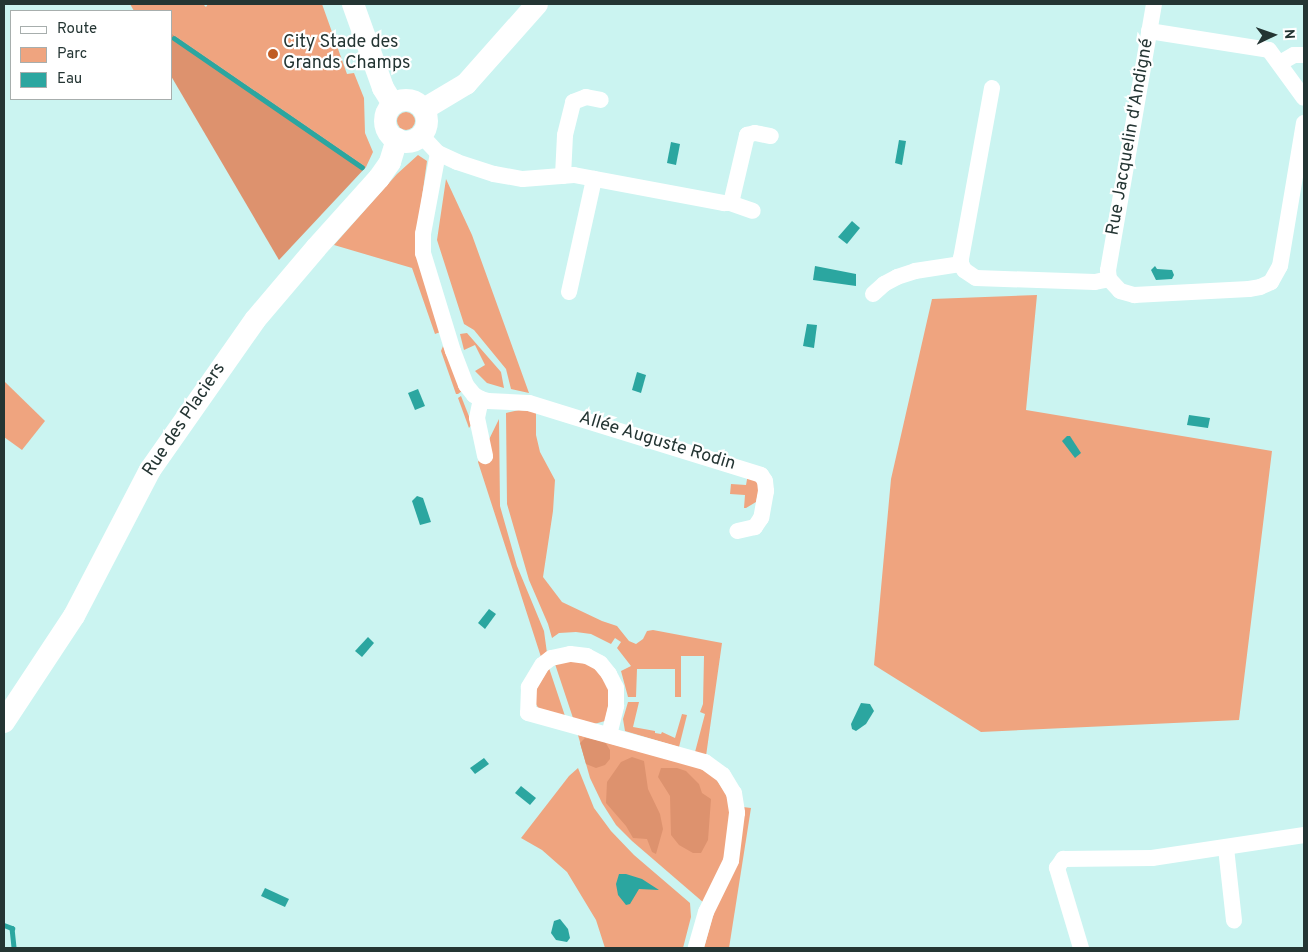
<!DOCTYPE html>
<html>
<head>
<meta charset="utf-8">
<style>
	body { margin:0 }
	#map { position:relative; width:1308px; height:952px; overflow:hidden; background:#cbf4f1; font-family:Overpass,sans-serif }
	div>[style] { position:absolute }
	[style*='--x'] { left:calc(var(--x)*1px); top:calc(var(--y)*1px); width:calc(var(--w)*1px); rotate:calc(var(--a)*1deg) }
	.green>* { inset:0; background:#efa47f }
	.round { border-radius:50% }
	.forest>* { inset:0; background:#dd926e }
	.water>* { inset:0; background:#2ba6a0 }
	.stream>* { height:4.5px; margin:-2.25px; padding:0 2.25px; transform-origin:2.25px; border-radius:2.25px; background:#2ba6a0 }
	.street>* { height:16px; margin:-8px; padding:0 8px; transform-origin:8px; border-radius:8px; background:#fff }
	.secondary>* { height:22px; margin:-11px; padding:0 11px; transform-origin:11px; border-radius:11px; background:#fff }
	.secondary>.ring { margin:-11px; padding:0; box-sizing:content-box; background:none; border:22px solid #fff; border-radius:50% }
	.dots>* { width:14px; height:14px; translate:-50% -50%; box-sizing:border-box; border:2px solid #fff; border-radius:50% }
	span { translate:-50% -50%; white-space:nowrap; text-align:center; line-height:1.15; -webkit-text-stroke:4.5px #fff; paint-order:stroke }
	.poi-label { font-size:18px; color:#243533 }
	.left { translate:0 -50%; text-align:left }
	.street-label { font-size:18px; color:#243533 }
	.frame { position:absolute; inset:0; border:5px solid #243533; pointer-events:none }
	.legend { position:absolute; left:10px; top:10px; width:162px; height:90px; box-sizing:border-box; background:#fff; border:1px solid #a7aead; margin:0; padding:6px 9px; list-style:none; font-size:15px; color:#243533 }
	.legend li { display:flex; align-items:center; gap:10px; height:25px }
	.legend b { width:25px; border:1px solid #a7aead }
	.north { position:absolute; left:1248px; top:10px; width:50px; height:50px; -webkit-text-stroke:4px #fff; paint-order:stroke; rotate:87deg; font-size:14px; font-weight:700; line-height:20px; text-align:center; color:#243533 }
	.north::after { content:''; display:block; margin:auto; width:18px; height:22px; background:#243533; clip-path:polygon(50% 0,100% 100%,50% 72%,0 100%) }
</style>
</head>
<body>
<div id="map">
	<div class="green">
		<i style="clip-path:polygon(130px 4px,203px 4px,206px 7px,208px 4px,322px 4px,347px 74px,354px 73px,364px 98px,365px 133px,373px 152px,366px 167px,171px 33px,171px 11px,134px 11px)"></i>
		<i class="round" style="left:397px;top:112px;width:18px;height:18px"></i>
		<i style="clip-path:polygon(418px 155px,427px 161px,416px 240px,443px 331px,435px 334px,412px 268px,334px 245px,397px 174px)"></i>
		<i style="clip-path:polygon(446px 179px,472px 235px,529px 393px,511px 389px,506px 369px,474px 330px,464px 324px,437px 240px)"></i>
		<i style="clip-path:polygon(1037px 295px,1026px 410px,1272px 451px,1239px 720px,981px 732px,874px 665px,891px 479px,932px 299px)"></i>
		<i style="clip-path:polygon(467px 333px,501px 372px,504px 388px,487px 383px,475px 371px,485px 365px,475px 345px,464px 350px,460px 334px)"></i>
		<i style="clip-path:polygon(443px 346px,462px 391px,458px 394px,456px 394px,441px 351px)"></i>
		<i style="clip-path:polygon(4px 381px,45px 421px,22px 450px,4px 437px)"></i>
		<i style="clip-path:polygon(461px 396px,472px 424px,469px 428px,458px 398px)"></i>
		<i style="clip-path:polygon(519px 410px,536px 412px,536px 435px,540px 452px,555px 480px,553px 511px,543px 577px,562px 602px,602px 621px,617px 626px,629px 641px,636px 644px,643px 639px,647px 631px,653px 630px,722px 643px,706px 756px,695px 752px,705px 714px,700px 712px,703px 704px,704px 656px,681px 656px,681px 697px,675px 697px,675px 669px,637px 669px,636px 697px,628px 697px,621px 671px,631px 666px,617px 648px,621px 642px,615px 638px,611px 644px,591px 634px,576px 632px,559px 633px,552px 638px,548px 624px,529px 580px,507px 504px,506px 413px)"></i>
		<i style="clip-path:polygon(499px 419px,500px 506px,517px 566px,544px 631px,547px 653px,541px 657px,478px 462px)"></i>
		<i style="clip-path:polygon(748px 474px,760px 485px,756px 502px,746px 508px,744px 508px,745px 495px,730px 494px,731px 484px,746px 485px)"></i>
		<i style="clip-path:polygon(560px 661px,591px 661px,612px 688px,605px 721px,594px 724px,573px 718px,555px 664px)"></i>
		<i style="clip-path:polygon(549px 668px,565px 716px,539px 709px,534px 701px,534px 693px)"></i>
		<i style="clip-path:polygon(628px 702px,639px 702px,633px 727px,655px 731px,655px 733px,661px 734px,662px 732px,675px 738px,682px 714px,687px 715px,679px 747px,625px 731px,623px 719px)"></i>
		<i style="clip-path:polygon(578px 735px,701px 768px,716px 779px,728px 797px,730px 814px,725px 864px,704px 903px,632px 841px,616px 825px,602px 803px,590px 778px)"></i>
		<i style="clip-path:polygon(578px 768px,594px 808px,611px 831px,634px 855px,690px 903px,691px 917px,683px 948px,605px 948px,596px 920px,567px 872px,542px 850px,521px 838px,569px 776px)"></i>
		<i style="clip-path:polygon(743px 807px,751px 808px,729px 948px,704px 948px)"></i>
	</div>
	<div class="forest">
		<i style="clip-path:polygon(171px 33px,366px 167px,279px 260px,171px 76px)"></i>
		<i style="clip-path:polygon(585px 738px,605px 742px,610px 750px,610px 759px,605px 765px,596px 768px,586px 764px,580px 743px)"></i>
		<i style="clip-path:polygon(632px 757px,644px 761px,648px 789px,660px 814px,663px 829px,656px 854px,652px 852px,647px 839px,633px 838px,626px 826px,606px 803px,607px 782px,621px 762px)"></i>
		<i style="clip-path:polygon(661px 768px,677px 768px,686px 771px,699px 784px,702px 793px,711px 799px,708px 840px,701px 853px,693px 853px,679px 845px,671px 835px,670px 796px,658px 777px)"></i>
	</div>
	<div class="water">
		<i style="clip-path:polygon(899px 140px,906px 141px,902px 165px,895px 163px)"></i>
		<i style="clip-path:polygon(671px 142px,680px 144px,676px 165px,667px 163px)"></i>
		<i style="clip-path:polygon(852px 221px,860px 228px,847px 244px,838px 237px)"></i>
		<i style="clip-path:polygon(815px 266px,856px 274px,856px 286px,813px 280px)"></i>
		<i style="clip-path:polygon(1155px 266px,1157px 269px,1172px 270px,1174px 275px,1172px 279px,1156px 280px,1151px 270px)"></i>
		<i style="clip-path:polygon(807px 324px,817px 325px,814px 348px,803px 346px)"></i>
		<i style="clip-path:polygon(637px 372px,646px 375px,641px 393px,632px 390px)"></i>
		<i style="clip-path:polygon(418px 389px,425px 406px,415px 410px,408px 393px)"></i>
		<i style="clip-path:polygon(1189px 415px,1210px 418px,1208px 428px,1187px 425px)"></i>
		<i style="clip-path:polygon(1067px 436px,1070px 436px,1081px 453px,1075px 458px,1062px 441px)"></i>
		<i style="clip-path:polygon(417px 496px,423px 498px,431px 522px,420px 525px,412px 501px)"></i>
		<i style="clip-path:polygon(489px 609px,496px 614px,485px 629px,478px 623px)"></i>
		<i style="clip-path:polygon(368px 637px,374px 643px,362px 657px,355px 651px)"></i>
		<i style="clip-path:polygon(861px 703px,870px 704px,874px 711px,866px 724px,856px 731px,852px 729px,851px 724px)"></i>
		<i style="clip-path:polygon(484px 758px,489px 764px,475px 774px,470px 768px)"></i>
		<i style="clip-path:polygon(521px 786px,536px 798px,530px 805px,515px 793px)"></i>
		<i style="clip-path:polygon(619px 874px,626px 874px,642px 879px,659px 890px,639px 889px,630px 904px,626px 905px,618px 895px,616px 884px)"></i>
		<i style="clip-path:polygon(265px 888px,289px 899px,285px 907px,261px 896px)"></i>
		<i style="clip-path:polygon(560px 919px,568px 929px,570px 938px,567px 942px,556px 940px,551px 933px,554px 921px)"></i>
	</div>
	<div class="stream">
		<i style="--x:174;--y:38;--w:228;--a:34.5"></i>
		<i style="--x:4;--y:925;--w:9;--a:21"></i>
		<i style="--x:12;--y:928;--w:20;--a:84"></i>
	</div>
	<div class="street">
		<i style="--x:1154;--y:4;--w:270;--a:99.8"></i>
		<i style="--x:1108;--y:270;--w:9;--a:84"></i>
		<i style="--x:1109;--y:279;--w:16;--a:47"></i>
		<i style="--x:1120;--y:291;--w:15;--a:16"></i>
		<i style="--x:1134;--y:295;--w:115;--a:-3"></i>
		<i style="--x:1249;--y:289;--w:11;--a:-10"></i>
		<i style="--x:1260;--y:287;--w:12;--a:-24"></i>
		<i style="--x:1271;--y:282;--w:18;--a:-61"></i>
		<i style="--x:1280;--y:266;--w:145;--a:-80.5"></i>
		<i style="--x:1149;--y:31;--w:121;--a:9"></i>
		<i style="--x:1269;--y:50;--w:59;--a:53.9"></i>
		<i style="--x:1280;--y:63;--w:16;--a:-30"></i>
		<i style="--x:1294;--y:55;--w:10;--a:0"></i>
		<i style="--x:992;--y:88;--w:173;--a:100.3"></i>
		<i style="--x:961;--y:258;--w:6;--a:90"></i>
		<i style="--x:961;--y:264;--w:7;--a:63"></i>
		<i style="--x:964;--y:270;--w:14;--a:34"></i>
		<i style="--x:976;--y:278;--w:119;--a:1.9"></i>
		<i style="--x:1095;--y:282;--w:14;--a:-12"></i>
		<i style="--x:421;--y:135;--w:25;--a:47"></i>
		<i style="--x:438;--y:153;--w:21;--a:25"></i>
		<i style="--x:457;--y:162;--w:39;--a:18"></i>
		<i style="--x:494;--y:174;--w:29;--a:10"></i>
		<i style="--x:523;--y:179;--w:51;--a:-4.5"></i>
		<i style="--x:574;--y:175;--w:153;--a:10.6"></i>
		<i style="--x:724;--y:203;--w:6;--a:0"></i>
		<i style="--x:730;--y:203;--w:4;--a:-63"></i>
		<i style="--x:732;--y:199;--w:66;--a:-76.8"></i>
		<i style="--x:747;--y:135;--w:8;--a:-14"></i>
		<i style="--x:755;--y:133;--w:16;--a:11"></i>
		<i style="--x:438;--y:153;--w:82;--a:100.5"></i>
		<i style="--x:423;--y:234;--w:19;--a:90"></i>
		<i style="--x:423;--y:253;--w:102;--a:73"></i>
		<i style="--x:453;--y:351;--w:36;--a:69"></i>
		<i style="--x:466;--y:385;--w:13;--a:51"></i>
		<i style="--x:474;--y:395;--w:8;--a:30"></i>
		<i style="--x:481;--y:399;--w:7;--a:16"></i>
		<i style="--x:488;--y:401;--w:41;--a:2.8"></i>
		<i style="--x:529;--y:403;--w:243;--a:17.2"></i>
		<i style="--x:761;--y:475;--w:7;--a:56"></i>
		<i style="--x:765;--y:481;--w:10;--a:84"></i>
		<i style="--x:766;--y:491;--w:27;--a:100"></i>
		<i style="--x:761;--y:518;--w:11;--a:124"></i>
		<i style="--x:755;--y:527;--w:18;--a:167"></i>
		<i style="--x:563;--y:176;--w:41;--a:-87.2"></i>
		<i style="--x:565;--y:135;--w:34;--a:-76"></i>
		<i style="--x:573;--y:102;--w:14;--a:-21"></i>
		<i style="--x:586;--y:97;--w:15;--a:11"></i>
		<i style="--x:730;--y:203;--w:24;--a:19"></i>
		<i style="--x:569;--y:292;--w:116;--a:-77.5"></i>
		<i style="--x:873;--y:294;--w:15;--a:-42"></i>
		<i style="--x:884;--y:284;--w:15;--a:-28"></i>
		<i style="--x:897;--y:277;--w:19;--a:-18"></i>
		<i style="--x:915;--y:271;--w:47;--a:-8.7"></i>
		<i style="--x:481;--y:399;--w:19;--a:102"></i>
		<i style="--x:477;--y:418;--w:39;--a:78"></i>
		<i style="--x:609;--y:735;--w:30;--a:-76"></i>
		<i style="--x:616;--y:706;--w:18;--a:-90"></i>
		<i style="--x:616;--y:688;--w:16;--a:-117"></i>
		<i style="--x:609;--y:674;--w:14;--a:-129"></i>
		<i style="--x:600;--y:663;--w:15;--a:-152"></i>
		<i style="--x:587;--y:656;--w:17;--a:-173"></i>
		<i style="--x:570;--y:654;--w:19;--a:168"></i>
		<i style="--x:551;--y:658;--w:11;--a:142"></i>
		<i style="--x:542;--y:665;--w:26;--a:121"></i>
		<i style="--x:529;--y:687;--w:26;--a:92"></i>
		<i style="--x:528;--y:713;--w:184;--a:15.5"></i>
		<i style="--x:705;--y:762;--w:22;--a:36"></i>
		<i style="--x:723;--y:775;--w:21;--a:59"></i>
		<i style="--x:734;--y:793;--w:20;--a:81"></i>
		<i style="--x:737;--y:813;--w:48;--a:97.1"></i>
		<i style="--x:731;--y:861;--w:57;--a:116.1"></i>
		<i style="--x:706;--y:912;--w:37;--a:106"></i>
		<i style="--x:1226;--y:848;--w:73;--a:83.7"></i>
		<i style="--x:1081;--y:948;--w:84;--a:-106.7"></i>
		<i style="--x:1057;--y:868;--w:11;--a:-56"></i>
		<i style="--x:1063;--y:859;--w:89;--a:-0.6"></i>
		<i style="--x:1152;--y:858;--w:154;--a:-8.6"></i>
	</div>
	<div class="secondary">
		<i style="--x:353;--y:4;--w:89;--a:70.3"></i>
		<i style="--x:383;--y:88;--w:19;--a:58"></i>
		<i class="ring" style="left:385px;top:100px;width:20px;height:20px"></i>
		<i style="--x:424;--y:109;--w:49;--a:-30.8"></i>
		<i style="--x:466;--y:84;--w:107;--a:-48.4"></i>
		<i style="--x:4;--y:722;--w:127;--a:-56.6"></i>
		<i style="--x:74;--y:616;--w:165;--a:-62.5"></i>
		<i style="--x:150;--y:470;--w:183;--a:-55"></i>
		<i style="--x:255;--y:320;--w:94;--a:-49.7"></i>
		<i style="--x:316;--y:248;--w:94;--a:-48"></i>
		<i style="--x:379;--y:178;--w:19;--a:-55"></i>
		<i style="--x:390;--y:162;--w:24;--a:-73"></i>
	</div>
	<div class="dots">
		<i style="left:273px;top:54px;background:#bf5c24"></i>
	</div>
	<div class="poi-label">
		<span class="left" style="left:283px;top:54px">City Stade des<br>Grands Champs</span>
	</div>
	<div class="street-label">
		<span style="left:1131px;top:137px;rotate:-80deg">Rue Jacquelin d'Andigné</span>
		<span style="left:185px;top:420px;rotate:-56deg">Rue des Placiers</span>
		<span style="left:657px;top:442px;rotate:17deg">Allée Auguste Rodin</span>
	</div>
	<div class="frame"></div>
	<ul class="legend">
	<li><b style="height:6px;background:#fff"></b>Route</li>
	<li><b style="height:14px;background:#efa47f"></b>Parc</li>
	<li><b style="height:14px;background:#2ba6a0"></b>Eau</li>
	</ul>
	<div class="north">N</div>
</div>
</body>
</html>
